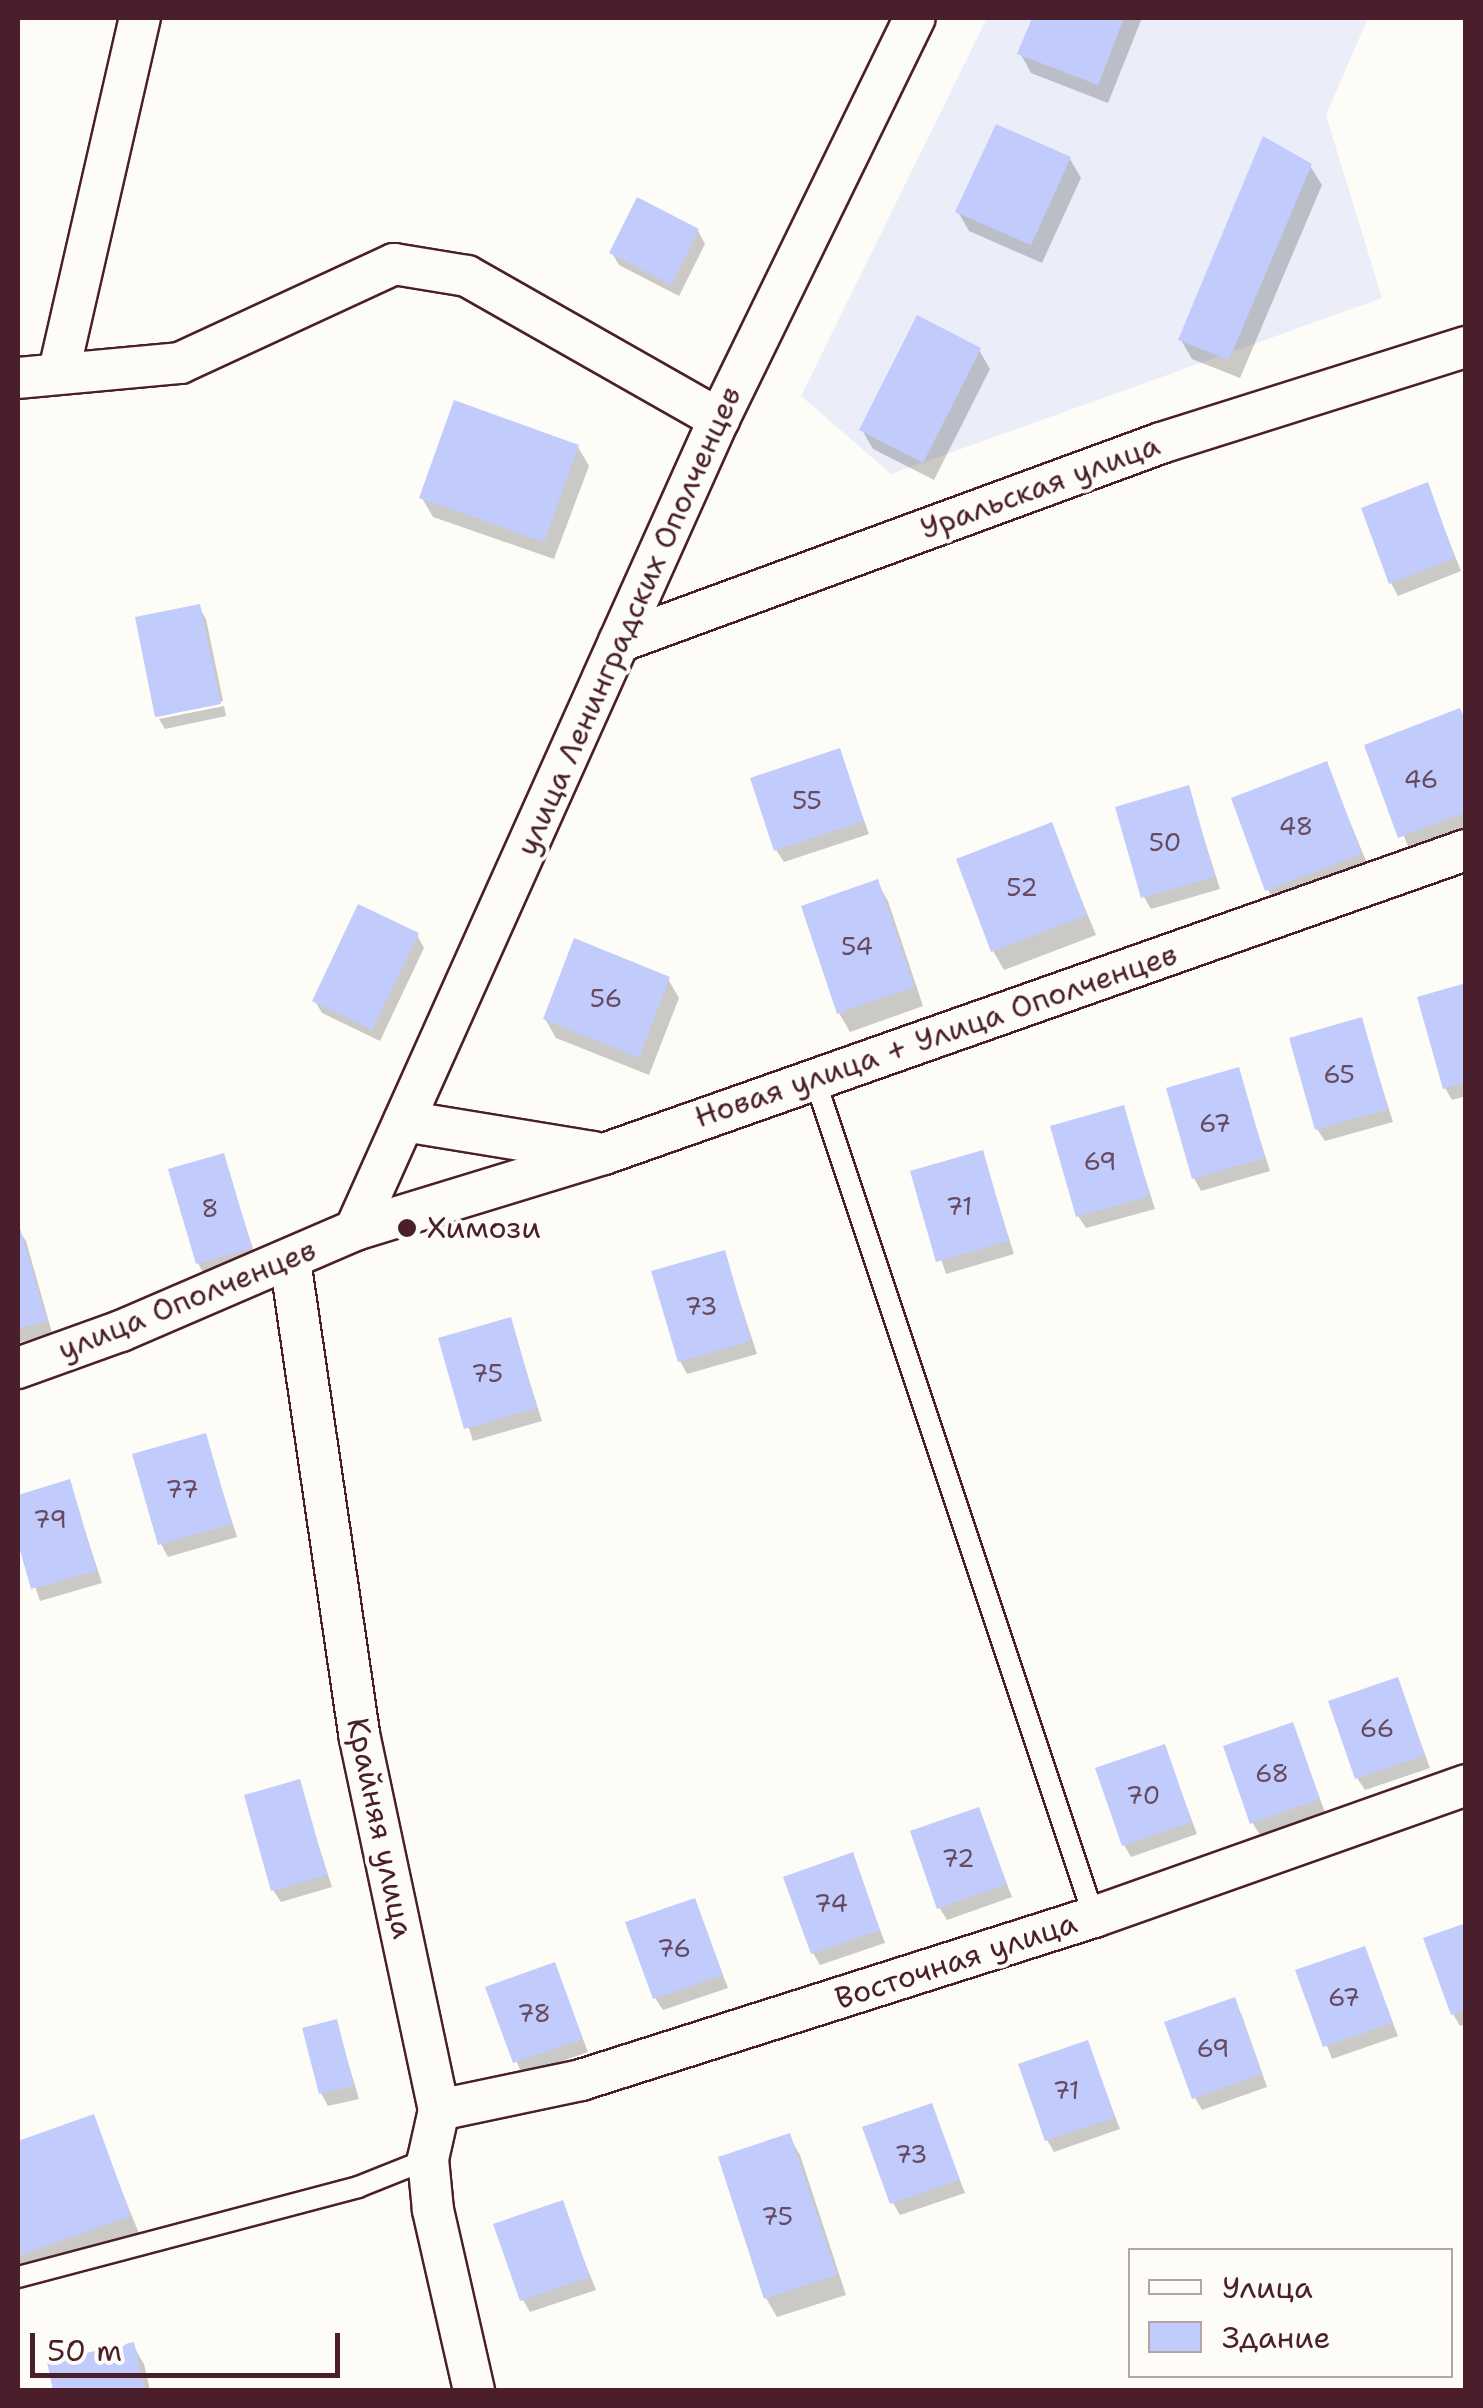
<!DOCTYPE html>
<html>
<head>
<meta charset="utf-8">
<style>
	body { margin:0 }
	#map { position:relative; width:1483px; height:2408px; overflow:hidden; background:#fdfcf7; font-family:"Shantell Sans",sans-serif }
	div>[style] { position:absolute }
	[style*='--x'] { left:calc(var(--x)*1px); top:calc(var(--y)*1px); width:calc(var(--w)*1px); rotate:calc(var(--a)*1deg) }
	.built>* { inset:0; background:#ebeef9 }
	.shadow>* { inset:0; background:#0003 }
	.building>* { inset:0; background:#c1ccfd }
	.roads { filter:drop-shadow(2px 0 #4a1f2b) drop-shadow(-2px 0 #4a1f2b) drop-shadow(0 2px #4a1f2b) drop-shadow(0 -2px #4a1f2b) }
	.service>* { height:20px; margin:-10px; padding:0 10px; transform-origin:10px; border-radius:10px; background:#fdfcf7 }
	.minor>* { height:40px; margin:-20px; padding:0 20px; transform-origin:20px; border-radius:20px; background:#fdfcf7 }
	.dots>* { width:28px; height:28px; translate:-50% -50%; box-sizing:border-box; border:5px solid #fdfcf7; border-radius:50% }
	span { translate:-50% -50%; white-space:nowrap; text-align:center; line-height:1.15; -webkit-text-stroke:8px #fdfcf7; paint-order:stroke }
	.number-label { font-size:25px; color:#684a60 }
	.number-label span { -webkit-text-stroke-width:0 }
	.street-label { font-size:30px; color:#4a1f2b }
	.poi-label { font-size:30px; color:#4a1f2b }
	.left { translate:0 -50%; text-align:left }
	.frame { position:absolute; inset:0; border:20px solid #4a1f2b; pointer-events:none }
	.legend { position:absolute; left:1128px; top:2248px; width:325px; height:130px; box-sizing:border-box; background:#fdfcf7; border:2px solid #b5a4a5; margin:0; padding:12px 18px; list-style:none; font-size:30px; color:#4a1f2b }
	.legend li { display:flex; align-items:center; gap:20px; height:50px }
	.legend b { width:50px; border:2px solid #b5a4a5 }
	.scale { position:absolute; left:30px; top:2333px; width:310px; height:45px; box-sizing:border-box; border:5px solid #4a1f2b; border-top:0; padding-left:12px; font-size:30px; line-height:35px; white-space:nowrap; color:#4a1f2b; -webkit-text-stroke:8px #fdfcf7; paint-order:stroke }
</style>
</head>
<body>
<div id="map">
	<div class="built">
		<i style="clip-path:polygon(987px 18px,1368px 18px,1326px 115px,1382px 298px,891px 474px,801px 396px)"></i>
	</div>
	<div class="shadow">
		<i style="clip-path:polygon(1034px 18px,1142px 18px,1108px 103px,1031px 73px,1020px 53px)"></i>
		<i style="clip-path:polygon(1070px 159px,1081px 178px,1042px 263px,969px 231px,958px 212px)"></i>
		<i style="clip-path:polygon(1310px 166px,1322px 185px,1240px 378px,1192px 359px,1181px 340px)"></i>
		<i style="clip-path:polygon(698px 231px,705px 244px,679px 296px,619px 265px,612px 253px)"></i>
		<i style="clip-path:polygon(979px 350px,990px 369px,934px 480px,873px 449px,862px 430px)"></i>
		<i style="clip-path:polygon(578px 447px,589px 466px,554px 559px,433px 517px,422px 498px)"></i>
		<i style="clip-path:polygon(1427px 486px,1461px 571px,1398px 596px,1391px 583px)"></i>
		<i style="clip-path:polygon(199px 607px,206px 619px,223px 701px,158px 717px,138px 619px)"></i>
		<i style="clip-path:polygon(224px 706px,226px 716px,165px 729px,159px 719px)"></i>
		<i style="clip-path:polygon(1466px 722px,1466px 835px,1412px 856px,1367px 747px)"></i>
		<i style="clip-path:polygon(839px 751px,869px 834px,784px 862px,776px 850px)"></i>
		<i style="clip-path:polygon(1326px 764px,1371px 873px,1278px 909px,1268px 890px)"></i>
		<i style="clip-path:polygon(1188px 788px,1220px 889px,1151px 909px,1144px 897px)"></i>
		<i style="clip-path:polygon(1051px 825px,1096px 935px,1004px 970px,993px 951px)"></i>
		<i style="clip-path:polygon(877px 882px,888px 901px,923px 1006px,850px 1032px,839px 1013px)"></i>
		<i style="clip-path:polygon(417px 935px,424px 948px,380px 1041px,322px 1013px,315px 1001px)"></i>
		<i style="clip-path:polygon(668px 979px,679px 998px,649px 1075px,556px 1038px,545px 1019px)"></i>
		<i style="clip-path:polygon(1466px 986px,1466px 1096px,1452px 1100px,1445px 1088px)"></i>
		<i style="clip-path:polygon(1361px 1020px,1393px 1122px,1325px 1141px,1317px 1129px)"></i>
		<i style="clip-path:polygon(1238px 1070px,1270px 1171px,1201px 1191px,1194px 1178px)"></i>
		<i style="clip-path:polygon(1123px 1108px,1155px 1209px,1086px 1228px,1078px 1216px)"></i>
		<i style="clip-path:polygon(982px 1153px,1014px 1254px,946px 1274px,913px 1173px)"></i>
		<i style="clip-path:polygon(223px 1156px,257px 1261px,205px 1276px,198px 1263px)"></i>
		<i style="clip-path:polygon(18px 1229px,26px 1241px,52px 1333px,18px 1343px)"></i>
		<i style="clip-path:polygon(724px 1253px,757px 1354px,687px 1374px,680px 1361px)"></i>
		<i style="clip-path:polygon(510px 1320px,542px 1421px,473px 1441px,441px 1340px)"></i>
		<i style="clip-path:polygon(205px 1436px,237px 1537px,168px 1557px,161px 1544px)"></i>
		<i style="clip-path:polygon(69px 1482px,102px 1583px,40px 1601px,18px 1534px,18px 1497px)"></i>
		<i style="clip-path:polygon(1397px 1680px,1430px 1768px,1365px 1790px,1357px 1778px)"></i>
		<i style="clip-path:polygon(1292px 1725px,1325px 1812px,1260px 1835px,1252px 1822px)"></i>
		<i style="clip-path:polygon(1164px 1747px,1197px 1834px,1131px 1857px,1124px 1845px)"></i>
		<i style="clip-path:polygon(298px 1782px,332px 1887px,281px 1902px,273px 1890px)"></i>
		<i style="clip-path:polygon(978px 1810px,1012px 1897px,947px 1920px,939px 1907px)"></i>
		<i style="clip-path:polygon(852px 1855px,885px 1943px,820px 1965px,813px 1953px)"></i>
		<i style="clip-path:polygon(694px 1901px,728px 1988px,663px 2010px,655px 1998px)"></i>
		<i style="clip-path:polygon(1466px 1926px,1466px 2024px,1460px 2026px,1453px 2014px)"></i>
		<i style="clip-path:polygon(1364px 1949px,1398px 2036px,1332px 2059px,1298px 1972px)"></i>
		<i style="clip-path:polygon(554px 1965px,588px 2052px,522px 2075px,488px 1988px)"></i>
		<i style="clip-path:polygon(1241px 2013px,1267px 2087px,1202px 2110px,1195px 2098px)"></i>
		<i style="clip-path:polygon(336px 2022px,359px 2099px,328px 2106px,321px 2093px)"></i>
		<i style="clip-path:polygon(1087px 2043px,1120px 2129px,1054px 2152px,1047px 2140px)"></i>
		<i style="clip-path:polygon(931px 2106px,965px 2193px,900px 2215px,893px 2203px)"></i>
		<i style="clip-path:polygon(92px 2117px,140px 2236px,18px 2279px,18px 2144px)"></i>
		<i style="clip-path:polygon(789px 2136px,800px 2155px,846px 2295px,777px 2317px,766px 2298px)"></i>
		<i style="clip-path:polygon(561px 2203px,596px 2290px,530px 2312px,523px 2300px)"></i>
		<i style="clip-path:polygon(133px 2345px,144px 2364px,150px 2390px,56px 2390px,50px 2364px)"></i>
	</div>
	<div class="building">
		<i style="clip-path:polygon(1032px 18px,1124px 18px,1098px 85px,1017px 54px)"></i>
		<i style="clip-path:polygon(996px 124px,1071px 157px,1031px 245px,955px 212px)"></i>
		<i style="clip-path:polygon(1263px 136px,1312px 164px,1229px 360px,1178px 340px)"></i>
		<i style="clip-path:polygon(637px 197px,699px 229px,671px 285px,609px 253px)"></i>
		<i style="clip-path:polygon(917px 315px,981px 348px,923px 463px,859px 430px)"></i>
		<i style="clip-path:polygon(454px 400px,579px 445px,544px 542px,419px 498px)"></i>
		<i style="clip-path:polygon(1428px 482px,1455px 558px,1389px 584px,1361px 508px)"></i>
		<i style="clip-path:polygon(200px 604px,221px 704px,155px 717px,135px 617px)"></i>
		<i style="clip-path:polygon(1460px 708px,1466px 722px,1466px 812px,1398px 838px,1364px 745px)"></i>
		<i style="clip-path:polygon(840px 748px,864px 821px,774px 851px,750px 778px)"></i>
		<i style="clip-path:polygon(1327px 761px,1362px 854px,1265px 891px,1231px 798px)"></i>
		<i style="clip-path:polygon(1189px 785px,1215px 877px,1141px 898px,1115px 807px)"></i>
		<i style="clip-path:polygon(1052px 822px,1087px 915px,991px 952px,956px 859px)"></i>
		<i style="clip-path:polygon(878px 879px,914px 987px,837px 1014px,801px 906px)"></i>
		<i style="clip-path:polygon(358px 904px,419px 933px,372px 1030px,312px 1001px)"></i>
		<i style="clip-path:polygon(574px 938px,670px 977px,639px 1058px,543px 1019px)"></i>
		<i style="clip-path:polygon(1466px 983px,1466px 1082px,1443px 1089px,1417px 997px)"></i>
		<i style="clip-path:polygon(1362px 1017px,1388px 1109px,1315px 1130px,1289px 1038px)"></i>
		<i style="clip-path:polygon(1239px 1067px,1265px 1158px,1192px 1179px,1166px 1088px)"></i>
		<i style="clip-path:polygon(1124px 1105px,1150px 1196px,1076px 1217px,1050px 1126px)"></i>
		<i style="clip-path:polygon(983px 1150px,1009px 1241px,936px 1262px,910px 1171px)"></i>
		<i style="clip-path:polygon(224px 1153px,252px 1248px,196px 1264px,168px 1169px)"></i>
		<i style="clip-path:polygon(18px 1221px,47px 1321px,18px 1329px)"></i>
		<i style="clip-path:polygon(725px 1250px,751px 1341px,678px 1362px,651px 1271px)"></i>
		<i style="clip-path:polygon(511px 1317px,537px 1408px,464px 1429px,438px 1338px)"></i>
		<i style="clip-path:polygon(206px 1433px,232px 1524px,158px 1545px,132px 1454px)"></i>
		<i style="clip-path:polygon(70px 1479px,97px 1571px,31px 1589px,18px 1543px,18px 1495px)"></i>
		<i style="clip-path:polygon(1398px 1677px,1425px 1755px,1355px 1779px,1328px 1701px)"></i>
		<i style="clip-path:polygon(1293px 1722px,1320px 1799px,1250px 1824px,1223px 1746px)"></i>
		<i style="clip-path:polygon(1165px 1744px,1192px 1822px,1122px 1846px,1095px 1768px)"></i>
		<i style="clip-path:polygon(300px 1779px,327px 1875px,271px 1891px,244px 1795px)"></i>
		<i style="clip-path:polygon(979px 1807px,1007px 1884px,937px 1909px,910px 1831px)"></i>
		<i style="clip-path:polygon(853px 1852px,880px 1930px,811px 1954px,783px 1877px)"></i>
		<i style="clip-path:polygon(695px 1898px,723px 1975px,653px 1999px,625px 1922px)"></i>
		<i style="clip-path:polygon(1466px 1923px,1466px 2010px,1451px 2015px,1423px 1938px)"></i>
		<i style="clip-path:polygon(1365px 1946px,1393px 2023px,1323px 2047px,1295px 1970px)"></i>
		<i style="clip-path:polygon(555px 1962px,583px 2039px,513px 2063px,485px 1987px)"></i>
		<i style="clip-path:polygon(1235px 1997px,1262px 2074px,1192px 2099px,1164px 2022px)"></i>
		<i style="clip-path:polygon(337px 2019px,354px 2086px,319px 2094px,302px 2028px)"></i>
		<i style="clip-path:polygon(1088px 2040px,1115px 2117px,1045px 2141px,1018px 2064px)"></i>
		<i style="clip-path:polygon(932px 2103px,960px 2180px,890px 2204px,862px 2127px)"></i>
		<i style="clip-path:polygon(94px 2114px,131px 2216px,18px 2256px,18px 2141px)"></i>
		<i style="clip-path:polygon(790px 2133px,837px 2275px,764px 2299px,718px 2157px)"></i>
		<i style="clip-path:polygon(563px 2200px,590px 2277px,520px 2301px,493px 2224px)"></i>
		<i style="clip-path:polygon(134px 2342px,145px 2390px,53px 2390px,47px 2362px)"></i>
	</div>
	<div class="roads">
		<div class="service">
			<i style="--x:814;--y:1077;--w:885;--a:71.57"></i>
			<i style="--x:18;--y:2277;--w:352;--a:-14.8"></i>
			<i style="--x:358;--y:2187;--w:75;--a:-21.8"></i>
		</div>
		<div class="minor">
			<i style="--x:59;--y:371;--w:362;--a:-77.1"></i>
			<i style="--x:18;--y:378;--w:163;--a:-5.3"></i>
			<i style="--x:180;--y:363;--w:236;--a:-24.8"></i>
			<i style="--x:394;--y:264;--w:74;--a:9.3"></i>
			<i style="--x:467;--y:276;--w:290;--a:29.6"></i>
			<i style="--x:619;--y:642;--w:577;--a:-20.16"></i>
			<i style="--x:1161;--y:443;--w:320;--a:-17.5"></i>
			<i style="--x:404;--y:1121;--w:192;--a:9.3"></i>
			<i style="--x:355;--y:1230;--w:889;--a:-65.83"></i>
			<i style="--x:719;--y:419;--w:446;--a:-64"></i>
			<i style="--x:290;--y:1260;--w:479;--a:81.7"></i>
			<i style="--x:359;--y:1734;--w:384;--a:78"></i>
			<i style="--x:439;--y:2110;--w:50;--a:102.7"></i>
			<i style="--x:428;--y:2159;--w:51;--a:84.4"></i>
			<i style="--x:433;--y:2210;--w:185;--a:77.2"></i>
			<i style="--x:18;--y:1368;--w:109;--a:-19.8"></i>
			<i style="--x:121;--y:1331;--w:255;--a:-23.3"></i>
			<i style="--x:355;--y:1230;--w:260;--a:-17"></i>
			<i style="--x:604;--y:1154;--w:914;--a:-19.43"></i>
			<i style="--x:439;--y:2110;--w:145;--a:-11.9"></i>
			<i style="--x:581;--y:2080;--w:538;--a:-17.63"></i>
			<i style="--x:1094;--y:1917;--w:395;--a:-19.5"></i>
		</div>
	</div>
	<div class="dots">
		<i style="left:407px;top:1228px;background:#4a1f2b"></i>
	</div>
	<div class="number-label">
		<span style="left:1421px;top:779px">46</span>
		<span style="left:807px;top:800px">55</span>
		<span style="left:1296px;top:826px">48</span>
		<span style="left:1165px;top:842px">50</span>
		<span style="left:1022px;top:887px">52</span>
		<span style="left:857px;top:946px">54</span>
		<span style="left:606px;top:998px">56</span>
		<span style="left:1339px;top:1074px">65</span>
		<span style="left:1215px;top:1123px">67</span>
		<span style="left:1100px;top:1161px">69</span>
		<span style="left:959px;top:1206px">71</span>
		<span style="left:210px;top:1208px">8</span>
		<span style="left:701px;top:1306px">73</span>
		<span style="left:487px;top:1373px">75</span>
		<span style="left:182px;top:1489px">77</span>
		<span style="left:50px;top:1519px">79</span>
		<span style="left:1377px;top:1728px">66</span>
		<span style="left:1272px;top:1773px">68</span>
		<span style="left:1143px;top:1795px">70</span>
		<span style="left:958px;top:1858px">72</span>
		<span style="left:831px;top:1903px">74</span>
		<span style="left:674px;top:1948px">76</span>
		<span style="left:1344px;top:1997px">67</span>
		<span style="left:534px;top:2013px">78</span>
		<span style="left:1213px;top:2048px">69</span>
		<span style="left:1066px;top:2090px">71</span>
		<span style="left:911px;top:2154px">73</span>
		<span style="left:777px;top:2216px">75</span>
	</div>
	<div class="street-label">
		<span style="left:1040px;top:487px;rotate:-20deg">Уральская улица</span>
		<span style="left:629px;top:621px;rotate:-66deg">улица Ленинградских Ополченцев</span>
		<span style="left:936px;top:1036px;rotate:-19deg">Новая улица + Улица Ополченцев</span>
		<span style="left:187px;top:1300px;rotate:-22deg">улица Ополченцев</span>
		<span style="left:380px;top:1828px;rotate:78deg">Крайняя улица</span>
		<span style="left:956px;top:1961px;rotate:-18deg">Восточная улица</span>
	</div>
	<div class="poi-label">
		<span class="left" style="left:427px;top:1228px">Химози</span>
	</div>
	<div class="frame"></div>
	<ul class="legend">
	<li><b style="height:12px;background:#fdfcf7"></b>Улица</li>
	<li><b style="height:28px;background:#c1ccfd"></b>Здание</li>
	</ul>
	<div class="scale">50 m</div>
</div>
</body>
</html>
